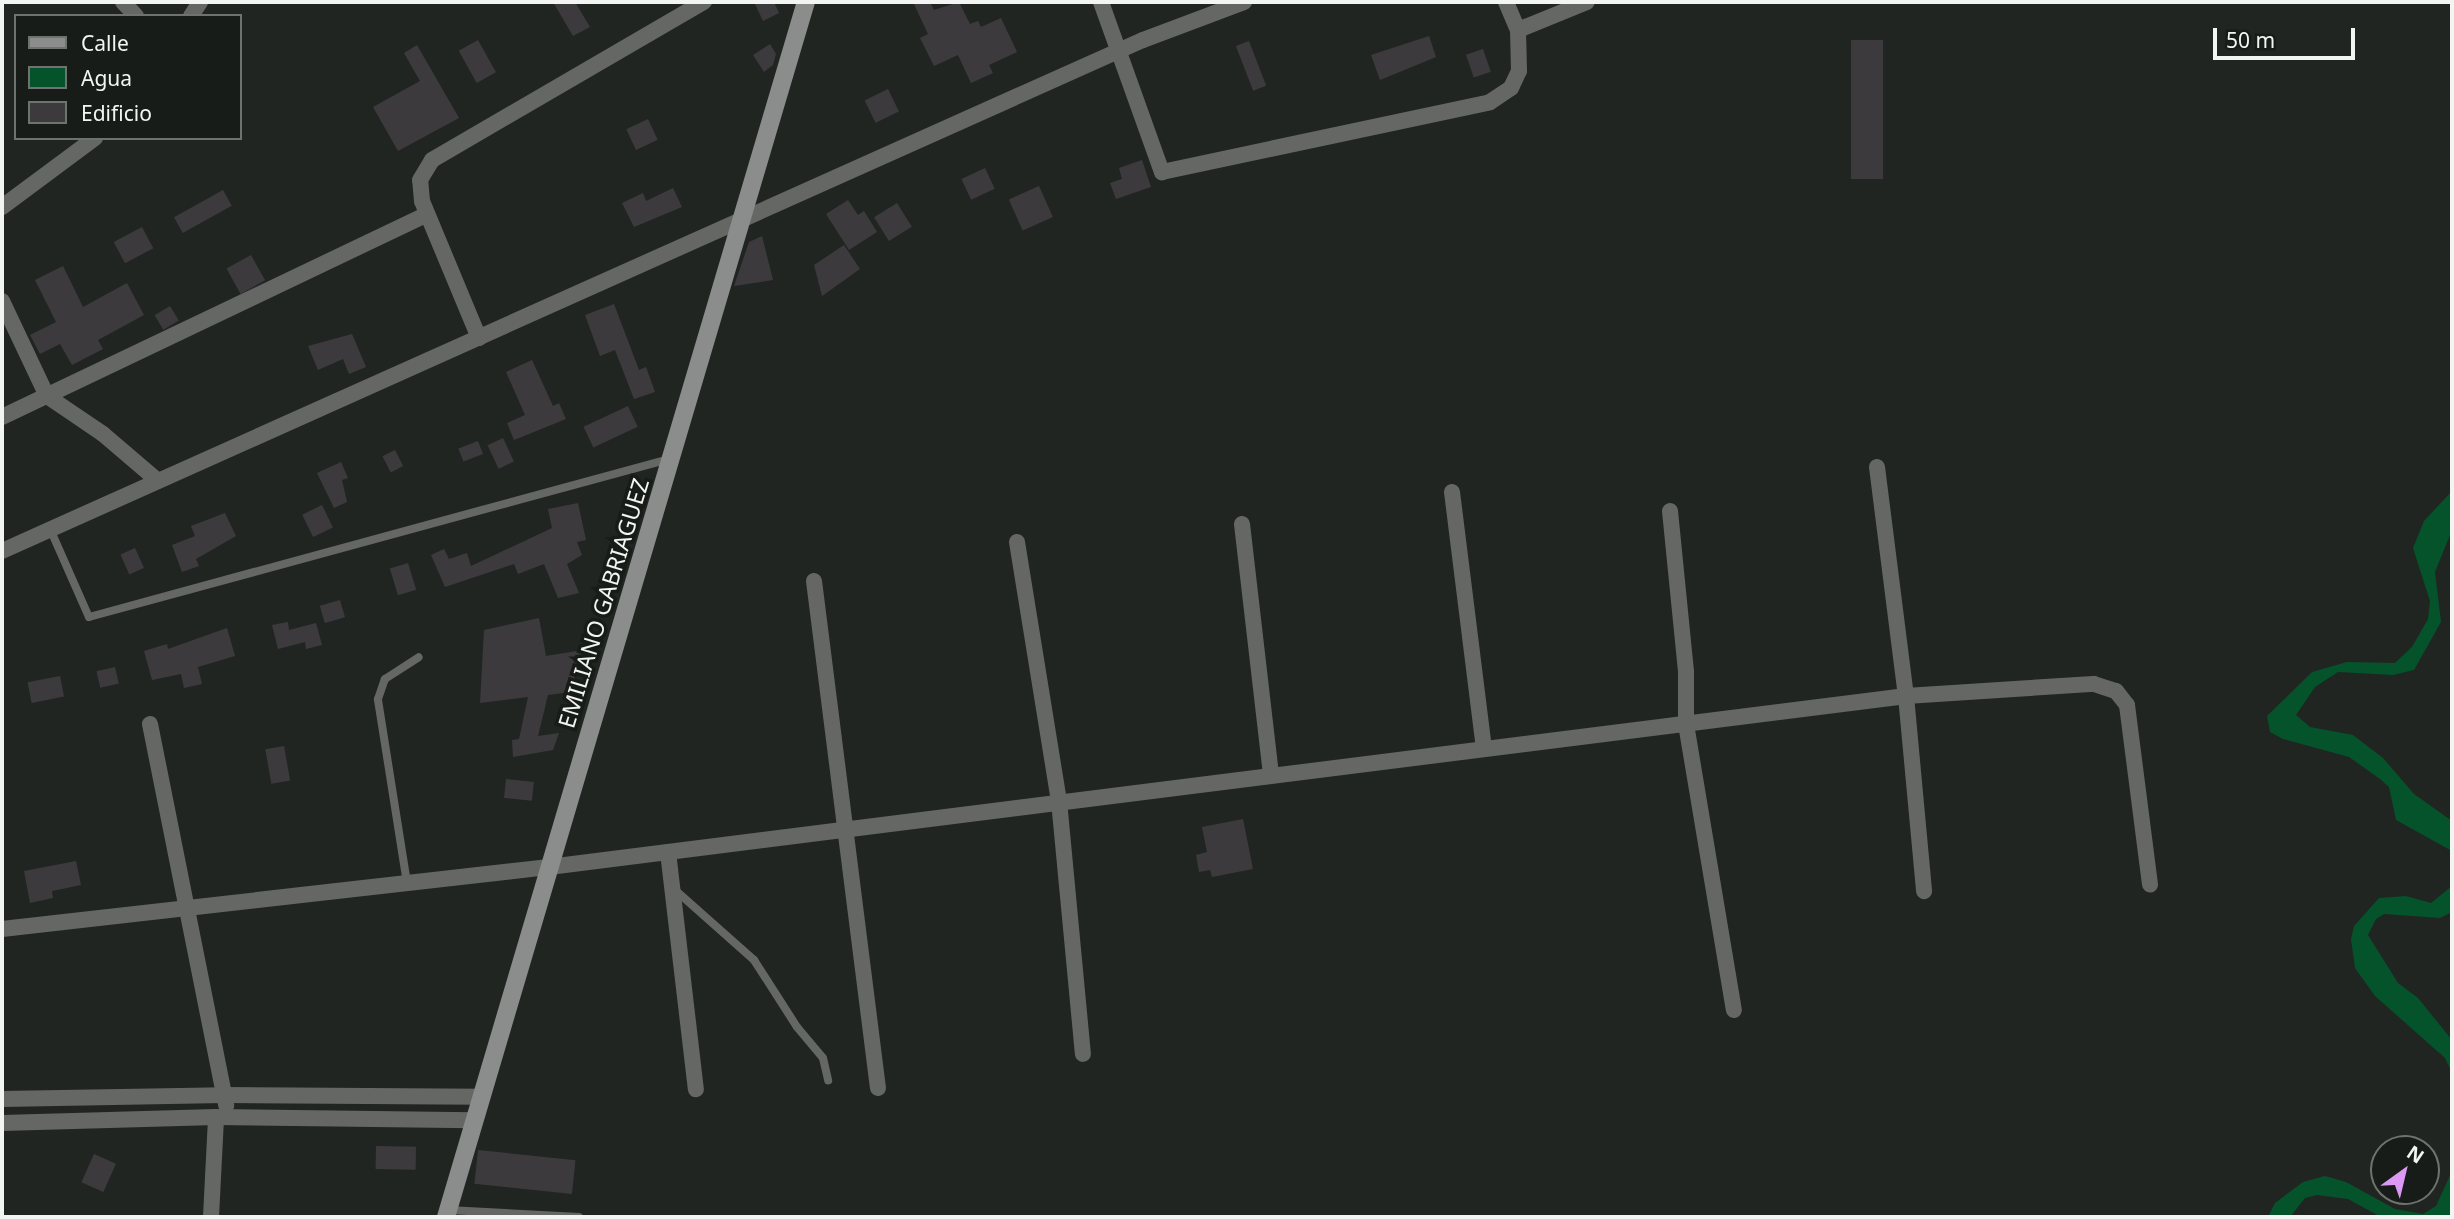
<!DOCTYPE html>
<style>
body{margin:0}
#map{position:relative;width:2454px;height:1219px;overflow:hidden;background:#212522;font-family:"Noto Sans",sans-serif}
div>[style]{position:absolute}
.water>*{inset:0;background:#04532b}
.building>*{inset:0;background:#3d3a3e;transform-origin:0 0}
.service>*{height:8px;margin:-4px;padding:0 4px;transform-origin:4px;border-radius:4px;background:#656765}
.minor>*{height:16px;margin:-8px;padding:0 8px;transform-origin:8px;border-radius:8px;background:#656765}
.secondary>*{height:18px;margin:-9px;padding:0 9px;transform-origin:9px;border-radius:9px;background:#8a8d8b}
span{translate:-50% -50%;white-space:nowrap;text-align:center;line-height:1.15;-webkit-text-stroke:7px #171c18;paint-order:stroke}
.street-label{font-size:23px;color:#f2f5f2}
.frame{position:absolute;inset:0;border:4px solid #f2f5f2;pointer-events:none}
.legend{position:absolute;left:14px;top:14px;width:228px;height:126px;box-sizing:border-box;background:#171c18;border:2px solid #6f736f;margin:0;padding:9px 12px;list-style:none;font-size:21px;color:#f2f5f2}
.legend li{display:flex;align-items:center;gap:14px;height:35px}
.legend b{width:35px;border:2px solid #6f736f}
.north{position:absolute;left:2370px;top:1135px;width:70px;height:70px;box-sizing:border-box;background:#171c18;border:2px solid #6f736f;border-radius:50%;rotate:34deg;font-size:19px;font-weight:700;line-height:28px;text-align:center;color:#f2f5f2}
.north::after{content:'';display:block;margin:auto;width:24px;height:32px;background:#db99f5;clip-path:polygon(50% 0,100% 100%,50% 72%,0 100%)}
.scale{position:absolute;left:2213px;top:28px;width:142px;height:32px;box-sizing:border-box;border:4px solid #f2f5f2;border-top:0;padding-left:9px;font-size:21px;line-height:24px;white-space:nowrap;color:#f2f5f2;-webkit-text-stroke:5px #171c18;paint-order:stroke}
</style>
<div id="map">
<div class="water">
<i style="clip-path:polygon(2452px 491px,2452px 530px,2435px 572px,2441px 622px,2414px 670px,2393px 675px,2338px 672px,2315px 687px,2296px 715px,2310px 727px,2353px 735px,2383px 758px,2414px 794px,2452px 821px,2452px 851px,2396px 820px,2389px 787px,2380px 779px,2349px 757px,2283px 739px,2270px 732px,2267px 716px,2312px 672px,2347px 662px,2395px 663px,2412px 647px,2428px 619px,2430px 601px,2413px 548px,2424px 521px)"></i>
<i style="clip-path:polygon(2452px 886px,2452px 912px,2440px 918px,2384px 914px,2376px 919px,2368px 935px,2398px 983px,2418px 998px,2452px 1040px,2452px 1073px,2445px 1058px,2375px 996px,2355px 968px,2351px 939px,2354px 926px,2379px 898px,2406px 896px,2431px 903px)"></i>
<i style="clip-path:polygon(2452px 1171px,2452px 1217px,2381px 1217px,2348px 1199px,2317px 1195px,2305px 1198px,2290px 1217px,2268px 1217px,2275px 1203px,2303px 1182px,2325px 1176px,2346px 1182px,2395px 1209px,2423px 1214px,2436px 1206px)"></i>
</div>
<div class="building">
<i style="clip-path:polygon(553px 2px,575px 2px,590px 27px,573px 36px)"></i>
<i style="clip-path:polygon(754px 2px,774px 2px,779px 13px,763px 21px)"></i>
<i style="clip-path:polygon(913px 2px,930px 2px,934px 10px,959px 2px,970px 24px,978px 21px,981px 27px,1001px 18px,1017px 52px,989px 65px,993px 73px,971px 83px,958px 55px,934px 66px,920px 38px,928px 34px)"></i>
<i style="clip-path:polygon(1429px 36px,1436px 57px,1380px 80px,1371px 55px)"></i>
<i style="left:478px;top:40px;width:37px;height:22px;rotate:61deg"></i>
<i style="left:1851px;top:40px;width:32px;height:139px"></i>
<i style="left:1249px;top:41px;width:48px;height:14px;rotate:69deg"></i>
<i style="clip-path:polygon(770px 44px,776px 54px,773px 65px,764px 72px,753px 55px)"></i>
<i style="clip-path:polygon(417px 45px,459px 118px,398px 151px,373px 107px,420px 81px,404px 53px)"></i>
<i style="left:1483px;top:49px;width:24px;height:18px;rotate:71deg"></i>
<i style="left:888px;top:89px;width:25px;height:26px;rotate:64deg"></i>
<i style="left:648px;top:119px;width:23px;height:24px;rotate:65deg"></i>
<i style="clip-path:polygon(1142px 160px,1151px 187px,1116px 199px,1110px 183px,1122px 179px,1119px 168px)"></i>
<i style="left:985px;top:168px;width:23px;height:26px;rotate:65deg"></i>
<i style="left:1039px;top:186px;width:34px;height:33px;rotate:66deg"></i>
<i style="clip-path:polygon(673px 188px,682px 207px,634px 227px,622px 203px,643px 193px,646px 201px)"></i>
<i style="left:223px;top:190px;width:18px;height:56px;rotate:61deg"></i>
<i style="clip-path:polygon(848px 200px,858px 215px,864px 211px,877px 232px,849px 250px,826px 214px)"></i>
<i style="left:897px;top:203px;width:28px;height:27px;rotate:58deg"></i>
<i style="left:142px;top:227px;width:24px;height:32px;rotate:62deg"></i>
<i style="clip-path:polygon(762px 236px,773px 280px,734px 286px,749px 242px)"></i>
<i style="clip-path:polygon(844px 245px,860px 269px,822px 296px,814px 265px)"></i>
<i style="left:251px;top:255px;width:29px;height:28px;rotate:61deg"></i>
<i style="clip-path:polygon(63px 266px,83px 307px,127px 283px,144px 315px,98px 340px,103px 349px,72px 365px,60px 344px,40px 354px,30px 335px,56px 322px,35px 280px)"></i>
<i style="clip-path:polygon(614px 304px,639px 370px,646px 367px,655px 392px,634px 399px,615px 350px,600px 356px,585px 315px)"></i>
<i style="left:170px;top:306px;width:17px;height:18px;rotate:59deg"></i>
<i style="clip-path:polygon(352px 334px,366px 367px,349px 374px,343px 359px,318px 370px,308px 346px)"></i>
<i style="clip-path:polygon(532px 360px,553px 406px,559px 403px,566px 419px,514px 440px,507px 423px,525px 415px,506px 372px)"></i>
<i style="left:628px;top:406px;width:23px;height:49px;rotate:65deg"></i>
<i style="left:503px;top:438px;width:26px;height:17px;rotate:65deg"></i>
<i style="left:478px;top:441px;width:14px;height:21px;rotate:69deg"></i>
<i style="left:395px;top:450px;width:18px;height:14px;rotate:63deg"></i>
<i style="clip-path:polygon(341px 462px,348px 478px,342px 480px,347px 502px,334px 508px,317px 473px)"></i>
<i style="clip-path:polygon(578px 503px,586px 540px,577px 542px,582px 555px,567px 564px,579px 593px,558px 598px,544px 564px,518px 574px,514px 564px,445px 587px,431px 555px,444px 549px,449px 559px,467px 553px,471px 566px,552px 528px,548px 509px)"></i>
<i style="left:322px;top:505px;width:25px;height:22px;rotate:64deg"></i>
<i style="clip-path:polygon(225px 513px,236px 536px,196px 559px,199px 566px,182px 572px,172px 545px,195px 536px,191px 526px)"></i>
<i style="left:135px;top:548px;width:22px;height:16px;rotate:66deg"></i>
<i style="left:408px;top:563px;width:28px;height:19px;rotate:73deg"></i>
<i style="left:340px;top:600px;width:18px;height:21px;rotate:74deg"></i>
<i style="clip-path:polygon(539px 618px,546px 656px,583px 650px,570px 692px,548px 695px,538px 736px,559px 733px,553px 750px,513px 757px,512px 740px,519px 739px,528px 697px,480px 703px,484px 630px)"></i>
<i style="clip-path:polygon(288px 622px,289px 630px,316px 623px,322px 645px,306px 649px,305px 642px,278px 649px,272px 625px)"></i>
<i style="clip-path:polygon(227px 628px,235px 656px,198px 667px,202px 684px,184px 688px,181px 674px,152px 680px,144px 651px,167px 644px,168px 649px)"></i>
<i style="left:115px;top:667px;width:17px;height:19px;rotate:77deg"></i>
<i style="left:60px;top:676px;width:21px;height:33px;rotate:79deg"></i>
<i style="left:284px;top:746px;width:35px;height:19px;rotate:80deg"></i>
<i style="left:506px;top:779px;width:28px;height:19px;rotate:6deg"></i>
<i style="clip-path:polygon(1243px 819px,1253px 869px,1212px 877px,1210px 870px,1199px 872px,1196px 855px,1207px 852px,1202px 827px)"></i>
<i style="clip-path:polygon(76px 861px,81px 885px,52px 891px,53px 898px,30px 903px,24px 871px)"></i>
<i style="left:376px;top:1146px;width:40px;height:23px;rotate:1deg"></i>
<i style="left:478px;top:1150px;width:98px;height:34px;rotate:6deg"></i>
<i style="left:94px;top:1154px;width:24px;height:31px;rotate:24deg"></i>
</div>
<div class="service">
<i style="left:51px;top:531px;width:94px;rotate:66.2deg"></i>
<i style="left:89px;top:617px;width:601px;rotate:-15.24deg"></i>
<i style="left:407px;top:883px;width:186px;rotate:-99deg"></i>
<i style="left:378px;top:699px;width:21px;rotate:-71deg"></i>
<i style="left:385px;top:679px;width:40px;rotate:-32.9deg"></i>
<i style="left:674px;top:889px;width:107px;rotate:41.6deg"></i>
<i style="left:754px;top:960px;width:80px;rotate:57.3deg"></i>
<i style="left:797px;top:1027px;width:40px;rotate:50deg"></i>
<i style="left:823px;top:1058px;width:23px;rotate:77deg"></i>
<i style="left:448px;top:1210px;width:131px;rotate:3.1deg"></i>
</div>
<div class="minor">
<i style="left:123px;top:2px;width:19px;rotate:47deg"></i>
<i style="left:1101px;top:2px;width:181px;rotate:70.3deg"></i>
<i style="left:1162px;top:172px;width:335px;rotate:-12deg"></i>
<i style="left:1490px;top:102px;width:25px;rotate:-34deg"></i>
<i style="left:1511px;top:88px;width:19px;rotate:-65deg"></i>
<i style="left:1519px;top:71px;width:41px;rotate:-91.4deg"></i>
<i style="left:1506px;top:2px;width:30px;rotate:67deg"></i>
<i style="left:1518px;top:30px;width:74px;rotate:-22.1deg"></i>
<i style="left:191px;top:16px;width:17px;rotate:-57deg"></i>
<i style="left:2px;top:207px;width:116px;rotate:-36.6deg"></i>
<i style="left:2px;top:301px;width:105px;rotate:64.7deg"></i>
<i style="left:47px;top:396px;width:68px;rotate:34.2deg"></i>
<i style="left:103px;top:434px;width:72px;rotate:40.5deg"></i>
<i style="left:479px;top:338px;width:148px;rotate:-112.6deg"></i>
<i style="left:422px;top:201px;width:21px;rotate:-95deg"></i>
<i style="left:420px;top:180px;width:23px;rotate:-59deg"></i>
<i style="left:432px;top:160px;width:315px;rotate:-30.2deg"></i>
<i style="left:2px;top:417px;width:471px;rotate:-25.5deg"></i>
<i style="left:1877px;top:467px;width:231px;rotate:82.8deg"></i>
<i style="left:1906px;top:696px;width:196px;rotate:84.7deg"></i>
<i style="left:1452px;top:492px;width:258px;rotate:82.9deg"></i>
<i style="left:1670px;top:511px;width:162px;rotate:84.3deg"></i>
<i style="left:1686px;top:672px;width:52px;rotate:90deg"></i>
<i style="left:1686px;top:724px;width:290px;rotate:80.5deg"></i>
<i style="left:1242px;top:524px;width:251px;rotate:83.4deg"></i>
<i style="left:1017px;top:542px;width:262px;rotate:80.8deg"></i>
<i style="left:1059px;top:801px;width:254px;rotate:84.6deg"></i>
<i style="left:2px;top:551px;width:1250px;rotate:-24.13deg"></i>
<i style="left:1143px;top:40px;width:108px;rotate:-20.6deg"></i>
<i style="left:814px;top:581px;width:511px;rotate:82.81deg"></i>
<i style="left:150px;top:724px;width:389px;rotate:78.7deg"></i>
<i style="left:668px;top:852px;width:239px;rotate:83.3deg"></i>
<i style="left:2px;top:929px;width:551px;rotate:-6.47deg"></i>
<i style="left:549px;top:867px;width:1368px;rotate:-7.18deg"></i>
<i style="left:1906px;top:696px;width:188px;rotate:-3.7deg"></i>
<i style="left:2094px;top:684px;width:23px;rotate:18deg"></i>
<i style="left:2116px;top:691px;width:18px;rotate:52deg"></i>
<i style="left:2127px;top:705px;width:181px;rotate:82.7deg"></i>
<i style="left:2px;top:1099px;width:222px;rotate:-1deg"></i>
<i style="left:224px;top:1095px;width:257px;rotate:0.4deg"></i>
<i style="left:2px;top:1123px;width:214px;rotate:-1.6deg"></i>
<i style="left:216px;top:1117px;width:258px;rotate:0.7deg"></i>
<i style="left:211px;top:1217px;width:100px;rotate:-87.1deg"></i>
</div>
<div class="secondary">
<i style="left:446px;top:1217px;width:1267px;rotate:-73.5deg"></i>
</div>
<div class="street-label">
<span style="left:603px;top:603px;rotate:-73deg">EMILIANO GABRIAGUEZ</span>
</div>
<div class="frame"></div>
<ul class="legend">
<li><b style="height:9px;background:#8a8d8b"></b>Calle</li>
<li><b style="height:19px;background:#04532b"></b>Agua</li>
<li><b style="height:19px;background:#3d3a3e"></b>Edificio</li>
</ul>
<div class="north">N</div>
<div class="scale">50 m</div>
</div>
